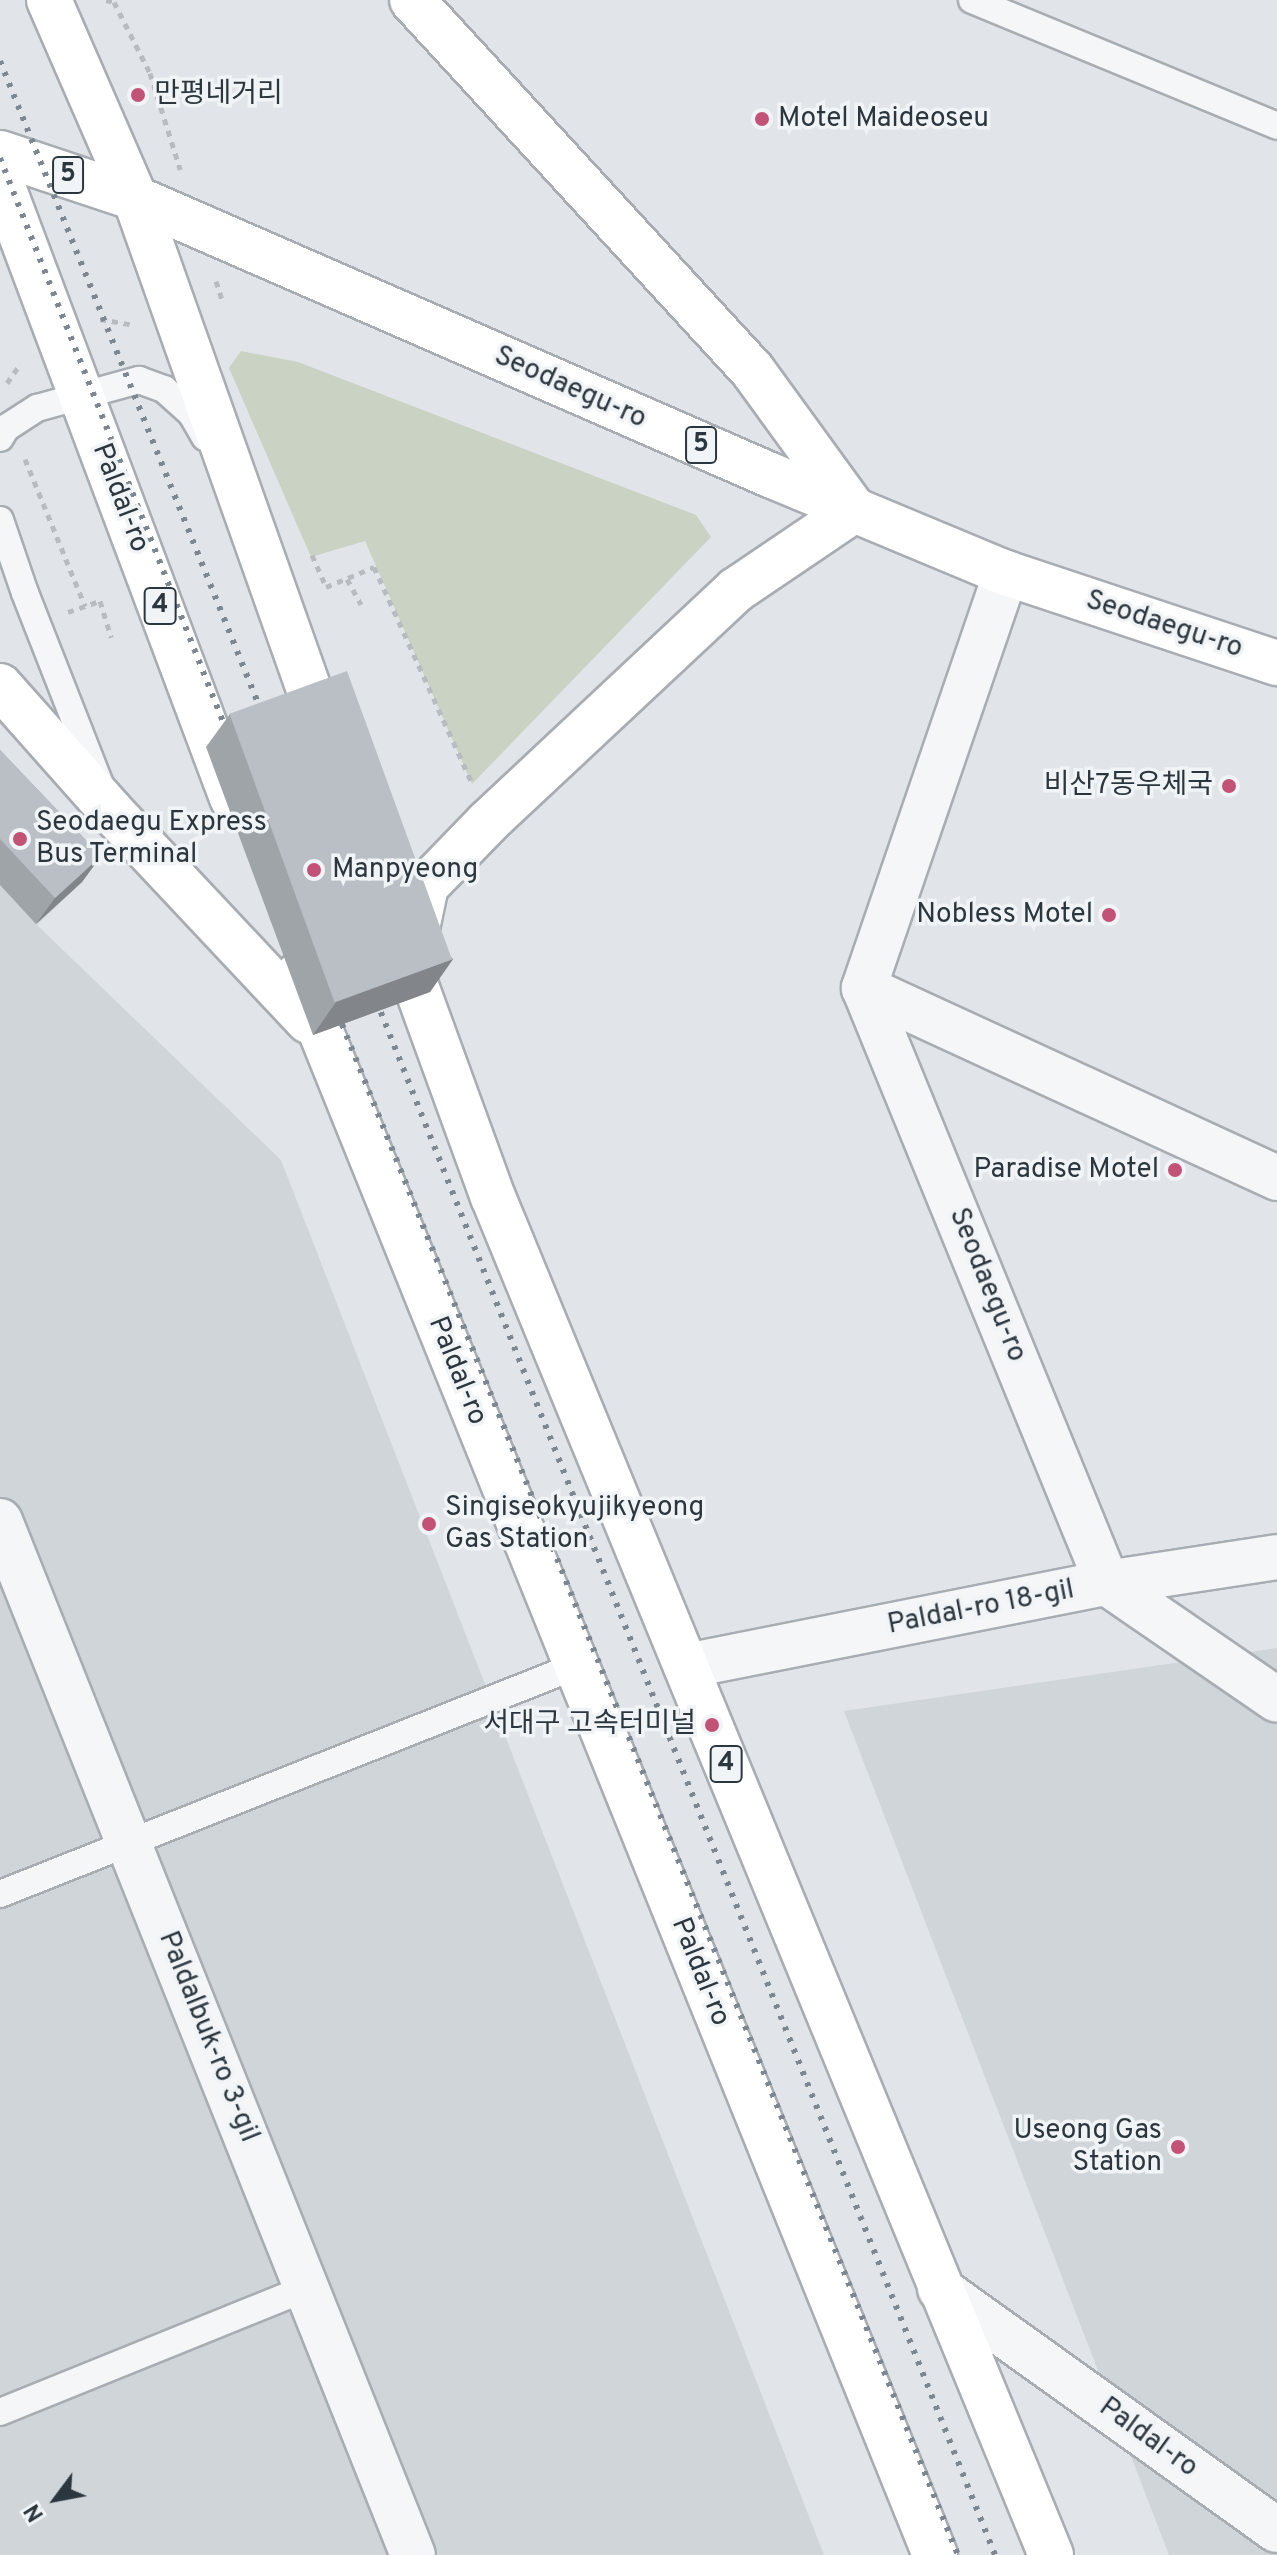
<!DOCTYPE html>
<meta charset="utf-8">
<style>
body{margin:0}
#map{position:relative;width:1277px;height:2555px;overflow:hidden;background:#e1e5e9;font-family:Overpass,"Noto Sans KR",sans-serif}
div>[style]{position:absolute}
.built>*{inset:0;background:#d0d5da}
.green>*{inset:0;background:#c9d2c3}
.path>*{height:5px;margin-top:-2.5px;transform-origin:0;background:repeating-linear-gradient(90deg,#b8bcc0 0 6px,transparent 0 12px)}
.roads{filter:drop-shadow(2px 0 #a7adb3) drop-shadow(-2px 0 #a7adb3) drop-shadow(0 2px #a7adb3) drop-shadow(0 -2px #a7adb3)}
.service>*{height:26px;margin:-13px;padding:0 13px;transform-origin:13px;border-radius:13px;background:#f4f6f7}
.minor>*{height:44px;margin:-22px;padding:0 22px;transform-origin:22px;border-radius:22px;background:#f4f6f7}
.secondary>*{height:44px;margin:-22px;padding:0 22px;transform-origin:22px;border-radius:22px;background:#fff}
.primary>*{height:44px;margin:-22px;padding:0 22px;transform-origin:22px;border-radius:22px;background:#fff}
.rail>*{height:6px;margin-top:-3px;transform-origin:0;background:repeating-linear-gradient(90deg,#7c8791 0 4px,transparent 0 12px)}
.wall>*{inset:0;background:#9fa4a9}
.shaded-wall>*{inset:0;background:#82868a}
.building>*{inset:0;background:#b9bfc5;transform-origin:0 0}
.dots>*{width:22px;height:22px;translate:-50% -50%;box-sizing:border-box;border:4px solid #f1f4f6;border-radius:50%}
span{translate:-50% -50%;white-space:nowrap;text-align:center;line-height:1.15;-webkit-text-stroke:7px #f1f4f6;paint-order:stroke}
.shield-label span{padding:2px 6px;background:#f1f4f6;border:2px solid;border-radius:6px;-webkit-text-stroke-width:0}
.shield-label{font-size:26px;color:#2b363f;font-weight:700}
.poi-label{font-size:28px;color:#2b363f}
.left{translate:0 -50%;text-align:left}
.right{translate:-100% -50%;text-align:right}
.street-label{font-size:28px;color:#2b363f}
.north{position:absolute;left:16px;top:2459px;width:80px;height:80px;-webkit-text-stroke:6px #f1f4f6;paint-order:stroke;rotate:238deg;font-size:22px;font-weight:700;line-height:32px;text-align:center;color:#2b363f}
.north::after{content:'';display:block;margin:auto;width:28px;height:36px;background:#2b363f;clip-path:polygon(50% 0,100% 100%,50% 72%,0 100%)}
</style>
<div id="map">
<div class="built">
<i style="clip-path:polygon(0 796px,82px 882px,37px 925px,281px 1160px,824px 2555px,0 2555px)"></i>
<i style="clip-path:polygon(1277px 1648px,1277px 2555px,1169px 2555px,844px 1711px)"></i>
</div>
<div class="green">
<i style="clip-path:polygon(241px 351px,298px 362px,696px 515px,711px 537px,472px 784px,365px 541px,311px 557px,229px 368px)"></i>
</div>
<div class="path">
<i style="left:106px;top:0;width:8px;rotate:14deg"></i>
<i style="left:114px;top:2px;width:80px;rotate:63.1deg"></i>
<i style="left:150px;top:73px;width:101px;rotate:72.6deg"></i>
<i style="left:216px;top:281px;width:22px;rotate:72deg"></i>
<i style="left:100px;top:319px;width:34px;rotate:10deg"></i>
<i style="left:7px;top:383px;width:24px;rotate:-55deg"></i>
<i style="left:25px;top:459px;width:159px;rotate:67.8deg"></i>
<i style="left:312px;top:555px;width:35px;rotate:66deg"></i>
<i style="left:326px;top:587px;width:52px;rotate:-22.6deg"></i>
<i style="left:374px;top:567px;width:235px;rotate:65.6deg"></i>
<i style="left:347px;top:579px;width:29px;rotate:61deg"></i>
<i style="left:68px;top:612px;width:34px;rotate:-19deg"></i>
<i style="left:100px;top:601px;width:38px;rotate:73deg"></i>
</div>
<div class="roads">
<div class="service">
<i style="left:972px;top:0;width:330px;rotate:22.4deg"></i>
<i style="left:0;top:438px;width:12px;rotate:-59deg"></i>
<i style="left:6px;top:428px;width:37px;rotate:-33deg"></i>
<i style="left:37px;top:408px;width:106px;rotate:-15.4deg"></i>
<i style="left:139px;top:380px;width:27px;rotate:20deg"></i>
<i style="left:164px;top:389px;width:36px;rotate:42deg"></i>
<i style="left:191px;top:413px;width:28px;rotate:60deg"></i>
<i style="left:0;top:520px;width:77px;rotate:71.1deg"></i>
<i style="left:25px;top:593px;width:203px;rotate:68.6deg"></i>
<i style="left:0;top:1894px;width:619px;rotate:-21.6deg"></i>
<i style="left:0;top:2412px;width:331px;rotate:-22deg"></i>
</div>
<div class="minor">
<i style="left:1006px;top:573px;width:439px;rotate:108.9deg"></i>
<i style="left:864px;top:988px;width:643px;rotate:67.78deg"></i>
<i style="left:864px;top:988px;width:455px;rotate:24.7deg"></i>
<i style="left:0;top:1521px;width:1113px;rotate:68.23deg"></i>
<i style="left:1107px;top:1583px;width:206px;rotate:34.5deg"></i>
<i style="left:686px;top:1666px;width:429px;rotate:-11.2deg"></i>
<i style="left:1107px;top:1583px;width:172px;rotate:-8.7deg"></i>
<i style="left:940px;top:2289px;width:414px;rotate:35.6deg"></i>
</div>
<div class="secondary">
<i style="left:49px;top:0;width:216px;rotate:66.5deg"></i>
<i style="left:412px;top:0;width:504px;rotate:47.41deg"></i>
<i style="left:753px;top:371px;width:172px;rotate:54deg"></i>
</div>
<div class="primary">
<i style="left:0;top:153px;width:142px;rotate:18.4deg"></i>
<i style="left:135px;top:198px;width:693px;rotate:23.57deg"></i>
<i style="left:770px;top:475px;width:256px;rotate:22.6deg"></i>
<i style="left:1006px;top:573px;width:286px;rotate:18.4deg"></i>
<i style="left:0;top:179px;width:661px;rotate:69.45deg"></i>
<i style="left:135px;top:198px;width:578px;rotate:70.5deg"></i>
<i style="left:0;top:686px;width:167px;rotate:48.4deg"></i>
<i style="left:111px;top:811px;width:288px;rotate:46.8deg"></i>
<i style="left:399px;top:939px;width:275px;rotate:70deg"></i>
<i style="left:493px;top:1197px;width:1468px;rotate:67.66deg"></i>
<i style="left:414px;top:943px;width:58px;rotate:-78.1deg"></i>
<i style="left:426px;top:886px;width:89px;rotate:-45.9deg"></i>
<i style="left:488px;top:822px;width:340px;rotate:-43.1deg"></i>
<i style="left:736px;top:590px;width:143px;rotate:-34.1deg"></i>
<i style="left:298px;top:975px;width:1704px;rotate:68.04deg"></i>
</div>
</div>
<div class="rail">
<i style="left:0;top:61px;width:713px;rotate:68.11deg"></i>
<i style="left:0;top:158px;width:628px;rotate:68.42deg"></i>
<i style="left:372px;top:990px;width:1684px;rotate:68.29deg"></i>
<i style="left:333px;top:1002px;width:1674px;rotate:68.08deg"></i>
</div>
<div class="wall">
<i style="clip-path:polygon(230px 714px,453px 959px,430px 992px,313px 1035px,206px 747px)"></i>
<i style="clip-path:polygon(0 750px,101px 856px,82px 882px,36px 924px,0 885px)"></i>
</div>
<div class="shaded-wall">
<i style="clip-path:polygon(101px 856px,82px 882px,36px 924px,55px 898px)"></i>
<i style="clip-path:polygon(453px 959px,430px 992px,313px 1035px,336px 1002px)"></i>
</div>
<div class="building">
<i style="left:347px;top:671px;width:307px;height:125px;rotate:70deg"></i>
<i style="clip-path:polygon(0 750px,101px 856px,55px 898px,0 839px)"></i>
</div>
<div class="dots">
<i style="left:138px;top:95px;background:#c25276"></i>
<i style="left:762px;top:119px;background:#c25276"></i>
<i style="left:1229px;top:786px;background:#c25276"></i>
<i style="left:20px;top:839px;background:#c25276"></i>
<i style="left:314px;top:870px;background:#c25276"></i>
<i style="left:1109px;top:915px;background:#c25276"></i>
<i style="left:1175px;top:1170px;background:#c25276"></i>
<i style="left:429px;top:1524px;background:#c25276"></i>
<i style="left:712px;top:1725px;background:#c25276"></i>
<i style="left:1178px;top:2147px;background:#c25276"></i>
</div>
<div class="shield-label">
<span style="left:68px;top:175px">5</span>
<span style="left:701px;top:445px">5</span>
<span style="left:160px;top:606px">4</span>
<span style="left:726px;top:1764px">4</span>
</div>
<div class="poi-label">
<span class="left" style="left:154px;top:95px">만평네거리</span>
<span class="left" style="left:778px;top:119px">Motel Maideoseu</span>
<span class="right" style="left:1213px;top:786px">비산7동우체국</span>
<span class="left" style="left:36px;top:839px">Seodaegu Express<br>Bus Terminal</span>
<span class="left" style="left:332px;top:870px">Manpyeong</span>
<span class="right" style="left:1093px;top:915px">Nobless Motel</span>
<span class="right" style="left:1159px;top:1170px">Paradise Motel</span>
<span class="left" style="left:445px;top:1524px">Singiseokyujikyeong<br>Gas Station</span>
<span class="right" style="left:696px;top:1725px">서대구 고속터미널</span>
<span class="right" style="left:1162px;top:2147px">Useong Gas<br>Station</span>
</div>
<div class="street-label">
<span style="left:570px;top:388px;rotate:24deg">Seodaegu-ro</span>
<span style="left:120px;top:498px;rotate:69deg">Paldal-ro</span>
<span style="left:1164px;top:625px;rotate:18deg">Seodaegu-ro</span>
<span style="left:987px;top:1285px;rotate:68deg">Seodaegu-ro</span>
<span style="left:457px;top:1371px;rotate:68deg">Paldal-ro</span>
<span style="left:981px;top:1608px;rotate:-11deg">Paldal-ro 18-gil</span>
<span style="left:700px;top:1972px;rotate:68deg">Paldal-ro</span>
<span style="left:208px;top:2037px;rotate:68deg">Paldalbuk-ro 3-gil</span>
<span style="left:1148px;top:2438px;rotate:36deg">Paldal-ro</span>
</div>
<div class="north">N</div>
</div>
